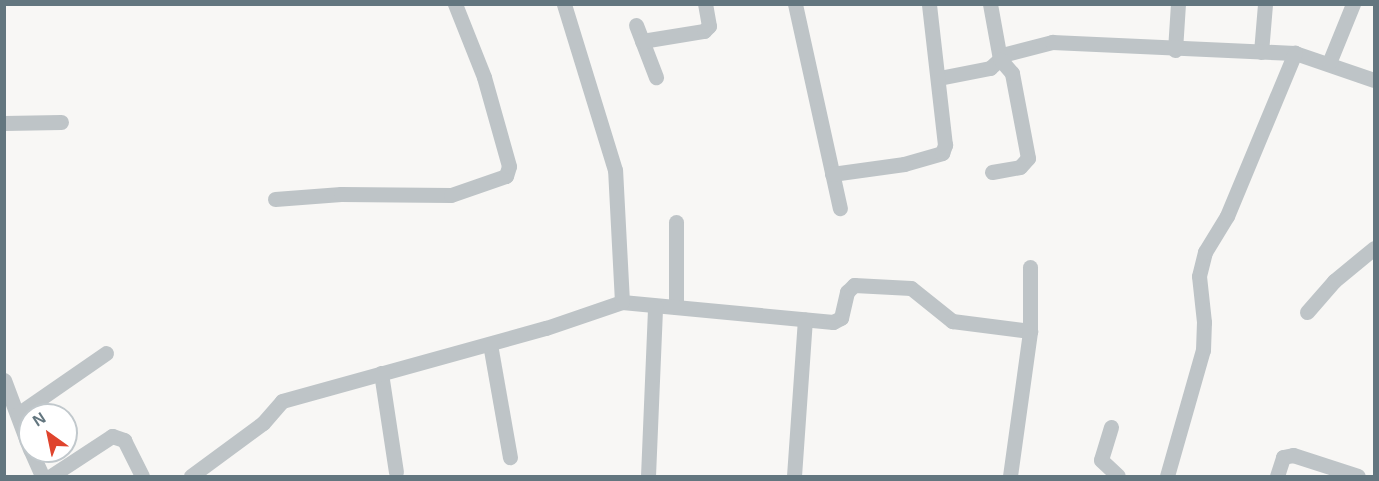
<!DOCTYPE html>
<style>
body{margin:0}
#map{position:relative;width:1379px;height:481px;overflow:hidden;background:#f8f7f5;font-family:Helvetica,sans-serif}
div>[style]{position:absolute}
.minor>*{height:15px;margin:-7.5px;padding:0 7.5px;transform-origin:7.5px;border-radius:7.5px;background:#bec4c7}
span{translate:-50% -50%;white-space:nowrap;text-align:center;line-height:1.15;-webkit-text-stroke:6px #fff;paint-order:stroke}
.frame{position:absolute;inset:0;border:6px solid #63767f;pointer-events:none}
.north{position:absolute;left:18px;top:403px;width:60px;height:60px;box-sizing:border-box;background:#fff;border:2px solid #c1c8cc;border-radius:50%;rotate:327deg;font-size:16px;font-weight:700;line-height:24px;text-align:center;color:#63767f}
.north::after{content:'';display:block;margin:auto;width:21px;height:27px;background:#df442d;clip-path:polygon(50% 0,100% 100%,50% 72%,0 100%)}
</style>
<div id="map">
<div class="minor">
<i style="left:795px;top:4px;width:209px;rotate:77.6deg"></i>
<i style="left:636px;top:25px;width:56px;rotate:69deg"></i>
<i style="left:642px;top:41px;width:63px;rotate:-9.2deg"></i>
<i style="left:704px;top:31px;width:7px;rotate:-45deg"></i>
<i style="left:709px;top:26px;width:22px;rotate:-100deg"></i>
<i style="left:1175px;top:50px;width:46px;rotate:-86.3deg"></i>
<i style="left:1261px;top:52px;width:48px;rotate:-85.2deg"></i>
<i style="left:1002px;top:55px;width:52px;rotate:-14.6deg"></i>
<i style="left:1052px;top:42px;width:243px;rotate:2.6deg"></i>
<i style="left:1295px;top:53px;width:83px;rotate:18.9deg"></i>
<i style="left:1329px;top:63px;width:64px;rotate:-67.9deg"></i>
<i style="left:939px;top:78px;width:52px;rotate:-11.1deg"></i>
<i style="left:990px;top:68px;width:13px;rotate:-42deg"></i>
<i style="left:1000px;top:59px;width:56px;rotate:-100.3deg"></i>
<i style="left:4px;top:123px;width:57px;rotate:-1deg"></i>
<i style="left:992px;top:172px;width:28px;rotate:-10deg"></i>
<i style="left:1020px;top:167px;width:12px;rotate:-48deg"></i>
<i style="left:1028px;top:158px;width:86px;rotate:-100.7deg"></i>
<i style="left:1012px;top:73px;width:18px;rotate:-131deg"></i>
<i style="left:832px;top:174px;width:73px;rotate:-7.9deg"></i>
<i style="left:904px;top:164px;width:40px;rotate:-16deg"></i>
<i style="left:942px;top:153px;width:9px;rotate:-69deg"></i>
<i style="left:945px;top:145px;width:142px;rotate:-96.5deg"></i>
<i style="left:275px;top:199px;width:66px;rotate:-4.3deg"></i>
<i style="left:341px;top:194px;width:110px;rotate:0.5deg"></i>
<i style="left:451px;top:195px;width:58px;rotate:-19.1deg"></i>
<i style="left:506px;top:176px;width:10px;rotate:-73deg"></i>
<i style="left:509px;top:166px;width:92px;rotate:-105.7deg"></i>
<i style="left:484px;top:77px;width:79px;rotate:-111.7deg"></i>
<i style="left:676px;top:222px;width:85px;rotate:90deg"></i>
<i style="left:622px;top:302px;width:212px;rotate:5.4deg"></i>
<i style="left:833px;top:322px;width:9px;rotate:-27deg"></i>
<i style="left:841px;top:318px;width:27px;rotate:-77deg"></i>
<i style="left:847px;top:292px;width:10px;rotate:-45deg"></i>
<i style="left:854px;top:285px;width:57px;rotate:3deg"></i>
<i style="left:911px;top:288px;width:53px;rotate:38.8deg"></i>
<i style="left:952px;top:321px;width:79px;rotate:7.3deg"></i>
<i style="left:1307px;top:312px;width:41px;rotate:-48.9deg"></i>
<i style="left:1334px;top:281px;width:52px;rotate:-39.5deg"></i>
<i style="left:490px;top:344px;width:115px;rotate:80deg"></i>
<i style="left:381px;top:373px;width:100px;rotate:81.4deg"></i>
<i style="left:4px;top:380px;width:74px;rotate:69.4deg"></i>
<i style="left:18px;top:414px;width:107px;rotate:-34.7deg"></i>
<i style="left:1111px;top:427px;width:34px;rotate:107deg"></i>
<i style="left:1101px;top:460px;width:23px;rotate:43deg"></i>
<i style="left:31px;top:451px;width:27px;rotate:66deg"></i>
<i style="left:51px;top:476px;width:73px;rotate:-33.3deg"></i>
<i style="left:112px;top:436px;width:13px;rotate:18deg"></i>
<i style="left:124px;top:440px;width:40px;rotate:63.4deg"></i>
<i style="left:191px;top:476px;width:89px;rotate:-36.4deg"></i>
<i style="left:263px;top:423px;width:29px;rotate:-49deg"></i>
<i style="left:282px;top:401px;width:274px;rotate:-15.5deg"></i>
<i style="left:546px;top:328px;width:80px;rotate:-18.9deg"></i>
<i style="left:622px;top:302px;width:132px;rotate:-93deg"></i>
<i style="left:615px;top:170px;width:174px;rotate:-107.1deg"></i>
<i style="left:648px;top:476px;width:170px;rotate:-87.6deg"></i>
<i style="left:794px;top:476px;width:157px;rotate:-86deg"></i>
<i style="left:1010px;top:476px;width:146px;rotate:-82.1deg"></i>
<i style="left:1030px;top:331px;width:64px;rotate:-90deg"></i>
<i style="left:1167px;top:476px;width:131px;rotate:-74.1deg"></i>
<i style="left:1203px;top:350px;width:28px;rotate:-88deg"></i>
<i style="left:1204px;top:322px;width:46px;rotate:-96.2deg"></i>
<i style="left:1199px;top:276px;width:25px;rotate:-76deg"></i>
<i style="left:1205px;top:252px;width:42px;rotate:-58.6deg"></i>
<i style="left:1227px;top:216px;width:177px;rotate:-67.4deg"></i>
<i style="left:1277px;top:476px;width:20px;rotate:-72deg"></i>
<i style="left:1283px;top:457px;width:10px;rotate:-11deg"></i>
<i style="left:1293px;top:455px;width:68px;rotate:17.9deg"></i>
</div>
<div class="frame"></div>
<div class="north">N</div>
</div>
